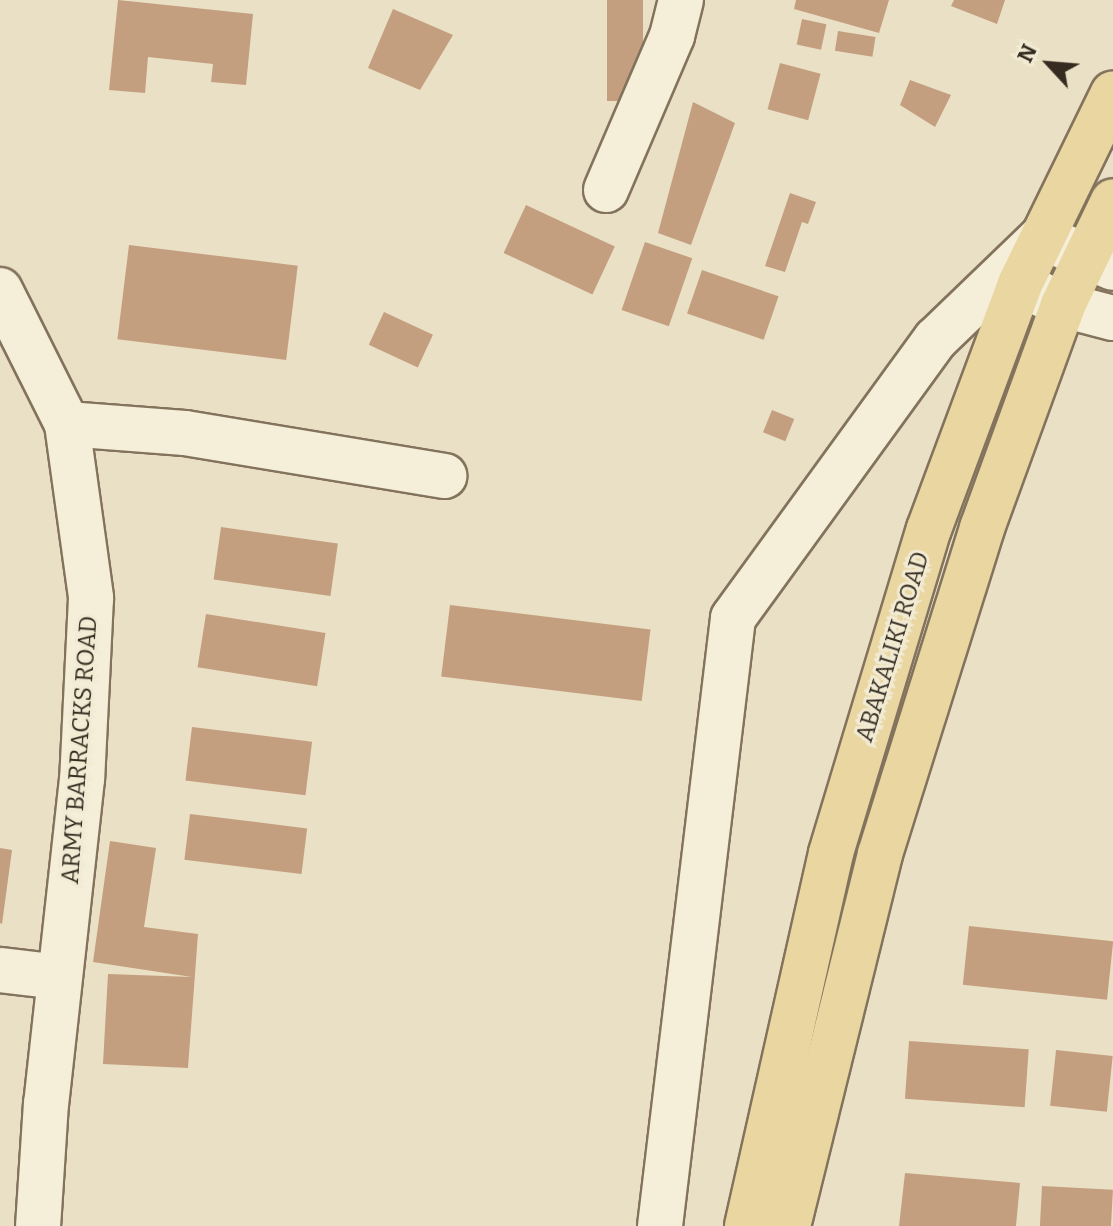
<!DOCTYPE html>
<style>
body{margin:0}
#map{position:relative;width:1113px;height:1226px;overflow:hidden;background:#eae0c5;font-family:Bitter,serif}
div>[style]{position:absolute}
.building>*{inset:0;background:#c49f7f;transform-origin:0 0}
.roads{filter:drop-shadow(2px 0 #83735d) drop-shadow(-2px 0 #83735d) drop-shadow(0 2px #83735d) drop-shadow(0 -2px #83735d)}
.minor>*{height:44px;margin:-22px;padding:0 22px;transform-origin:22px;border-radius:22px;background:#f5eed8}
.major>*{height:44px;margin:-22px;padding:0 22px;transform-origin:22px;border-radius:22px;background:#e9d6a1}
span{translate:-50% -50%;white-space:nowrap;text-align:center;line-height:1.15;-webkit-text-stroke:6px #f2ebd4;paint-order:stroke}
.street-label{font-size:24px;color:#352b20}
.north{position:absolute;left:1009px;top:24px;width:80px;height:80px;-webkit-text-stroke:6px #f2ebd4;paint-order:stroke;rotate:296deg;font-size:22px;font-weight:700;line-height:32px;text-align:center;color:#352b20}
.north::after{content:'';display:block;margin:auto;width:28px;height:36px;background:#352b20;clip-path:polygon(50% 0,100% 100%,50% 72%,0 100%)}
</style>
<div id="map">
<div class="building">
<i style="clip-path:polygon(118px 0,253px 14px,246px 85px,211px 82px,213px 64px,148px 57px,145px 93px,109px 90px)"></i>
<i style="left:607px;top:0;width:36px;height:101px"></i>
<i style="clip-path:polygon(796px 0,889px 0,879px 33px,794px 9px)"></i>
<i style="clip-path:polygon(954px 0,1005px 0,997px 24px,951px 6px)"></i>
<i style="clip-path:polygon(393px 9px,453px 35px,420px 90px,368px 68px)"></i>
<i style="left:802px;top:19px;width:25px;height:26px;rotate:12deg"></i>
<i style="left:838px;top:31px;width:38px;height:20px;rotate:9deg"></i>
<i style="left:780px;top:63px;width:42px;height:48px;rotate:15deg"></i>
<i style="clip-path:polygon(910px 80px,951px 95px,935px 127px,900px 105px)"></i>
<i style="clip-path:polygon(693px 102px,735px 123px,691px 245px,658px 233px)"></i>
<i style="clip-path:polygon(790px 193px,816px 202px,808px 224px,802px 222px,785px 272px,765px 266px)"></i>
<i style="left:526px;top:205px;width:98px;height:53px;rotate:25deg"></i>
<i style="left:645px;top:242px;width:50px;height:72px;rotate:19deg"></i>
<i style="left:129px;top:245px;width:170px;height:95px;rotate:7deg"></i>
<i style="left:702px;top:270px;width:81px;height:46px;rotate:19deg"></i>
<i style="left:384px;top:312px;width:54px;height:36px;rotate:25deg"></i>
<i style="left:772px;top:410px;width:24px;height:24px;rotate:22deg"></i>
<i style="left:221px;top:527px;width:118px;height:53px;rotate:8deg"></i>
<i style="left:450px;top:605px;width:202px;height:72px;rotate:7deg"></i>
<i style="left:206px;top:614px;width:121px;height:54px;rotate:9deg"></i>
<i style="left:192px;top:727px;width:121px;height:54px;rotate:7deg"></i>
<i style="left:190px;top:814px;width:118px;height:46px;rotate:7deg"></i>
<i style="clip-path:polygon(110px 841px,156px 848px,144px 927px,198px 934px,188px 1068px,103px 1064px,108px 974px,192px 977px,93px 962px)"></i>
<i style="clip-path:polygon(0 848px,12px 850px,2px 924px,0 923px)"></i>
<i style="left:969px;top:926px;width:145px;height:59px;rotate:6deg"></i>
<i style="left:909px;top:1041px;width:120px;height:58px;rotate:4deg"></i>
<i style="left:1056px;top:1050px;width:57px;height:56px;rotate:6deg"></i>
<i style="clip-path:polygon(905px 1173px,1020px 1183px,1016px 1226px,899px 1226px)"></i>
<i style="left:1042px;top:1186px;width:71px;height:40px;rotate:3deg"></i>
</div>
<div class="roads">
<div class="minor">
<i style="left:606px;top:190px;width:168px;rotate:-66.8deg"></i>
<i style="left:672px;top:36px;width:37px;rotate:-76deg"></i>
<i style="left:1020px;top:284px;width:48px;rotate:26deg"></i>
<i style="left:1063px;top:305px;width:52px;rotate:14.6deg"></i>
<i style="left:0;top:290px;width:150px;rotate:63.4deg"></i>
<i style="left:67px;top:424px;width:176px;rotate:82.1deg"></i>
<i style="left:91px;top:598px;width:181px;rotate:92.8deg"></i>
<i style="left:82px;top:779px;width:326px;rotate:96.3deg"></i>
<i style="left:46px;top:1103px;width:123px;rotate:93.7deg"></i>
<i style="left:67px;top:424px;width:118px;rotate:4.4deg"></i>
<i style="left:185px;top:433px;width:263px;rotate:9.4deg"></i>
<i style="left:0;top:970px;width:60px;rotate:6.7deg"></i>
<i style="left:660px;top:1226px;width:612px;rotate:-83.15deg"></i>
<i style="left:733px;top:618px;width:345px;rotate:-54deg"></i>
<i style="left:936px;top:339px;width:147px;rotate:-43.9deg"></i>
<i style="left:1042px;top:237px;width:77px;rotate:23.6deg"></i>
</div>
<div class="major">
<i style="left:747px;top:1226px;width:382px;rotate:-77.3deg"></i>
<i style="left:831px;top:853px;width:338px;rotate:-73.2deg"></i>
<i style="left:929px;top:529px;width:261px;rotate:-69.6deg"></i>
<i style="left:1020px;top:284px;width:212px;rotate:-64deg"></i>
<i style="left:788px;top:1226px;width:383px;rotate:-76.1deg"></i>
<i style="left:880px;top:854px;width:342px;rotate:-72.6deg"></i>
<i style="left:982px;top:528px;width:237px;rotate:-70deg"></i>
<i style="left:1063px;top:305px;width:115px;rotate:-64.3deg"></i>
</div>
</div>
<div class="street-label">
<span style="left:893px;top:647px;rotate:-73deg">ABAKALIKI ROAD</span>
<span style="left:80px;top:750px;rotate:-86deg">ARMY BARRACKS ROAD</span>
</div>
<div class="north">N</div>
</div>
